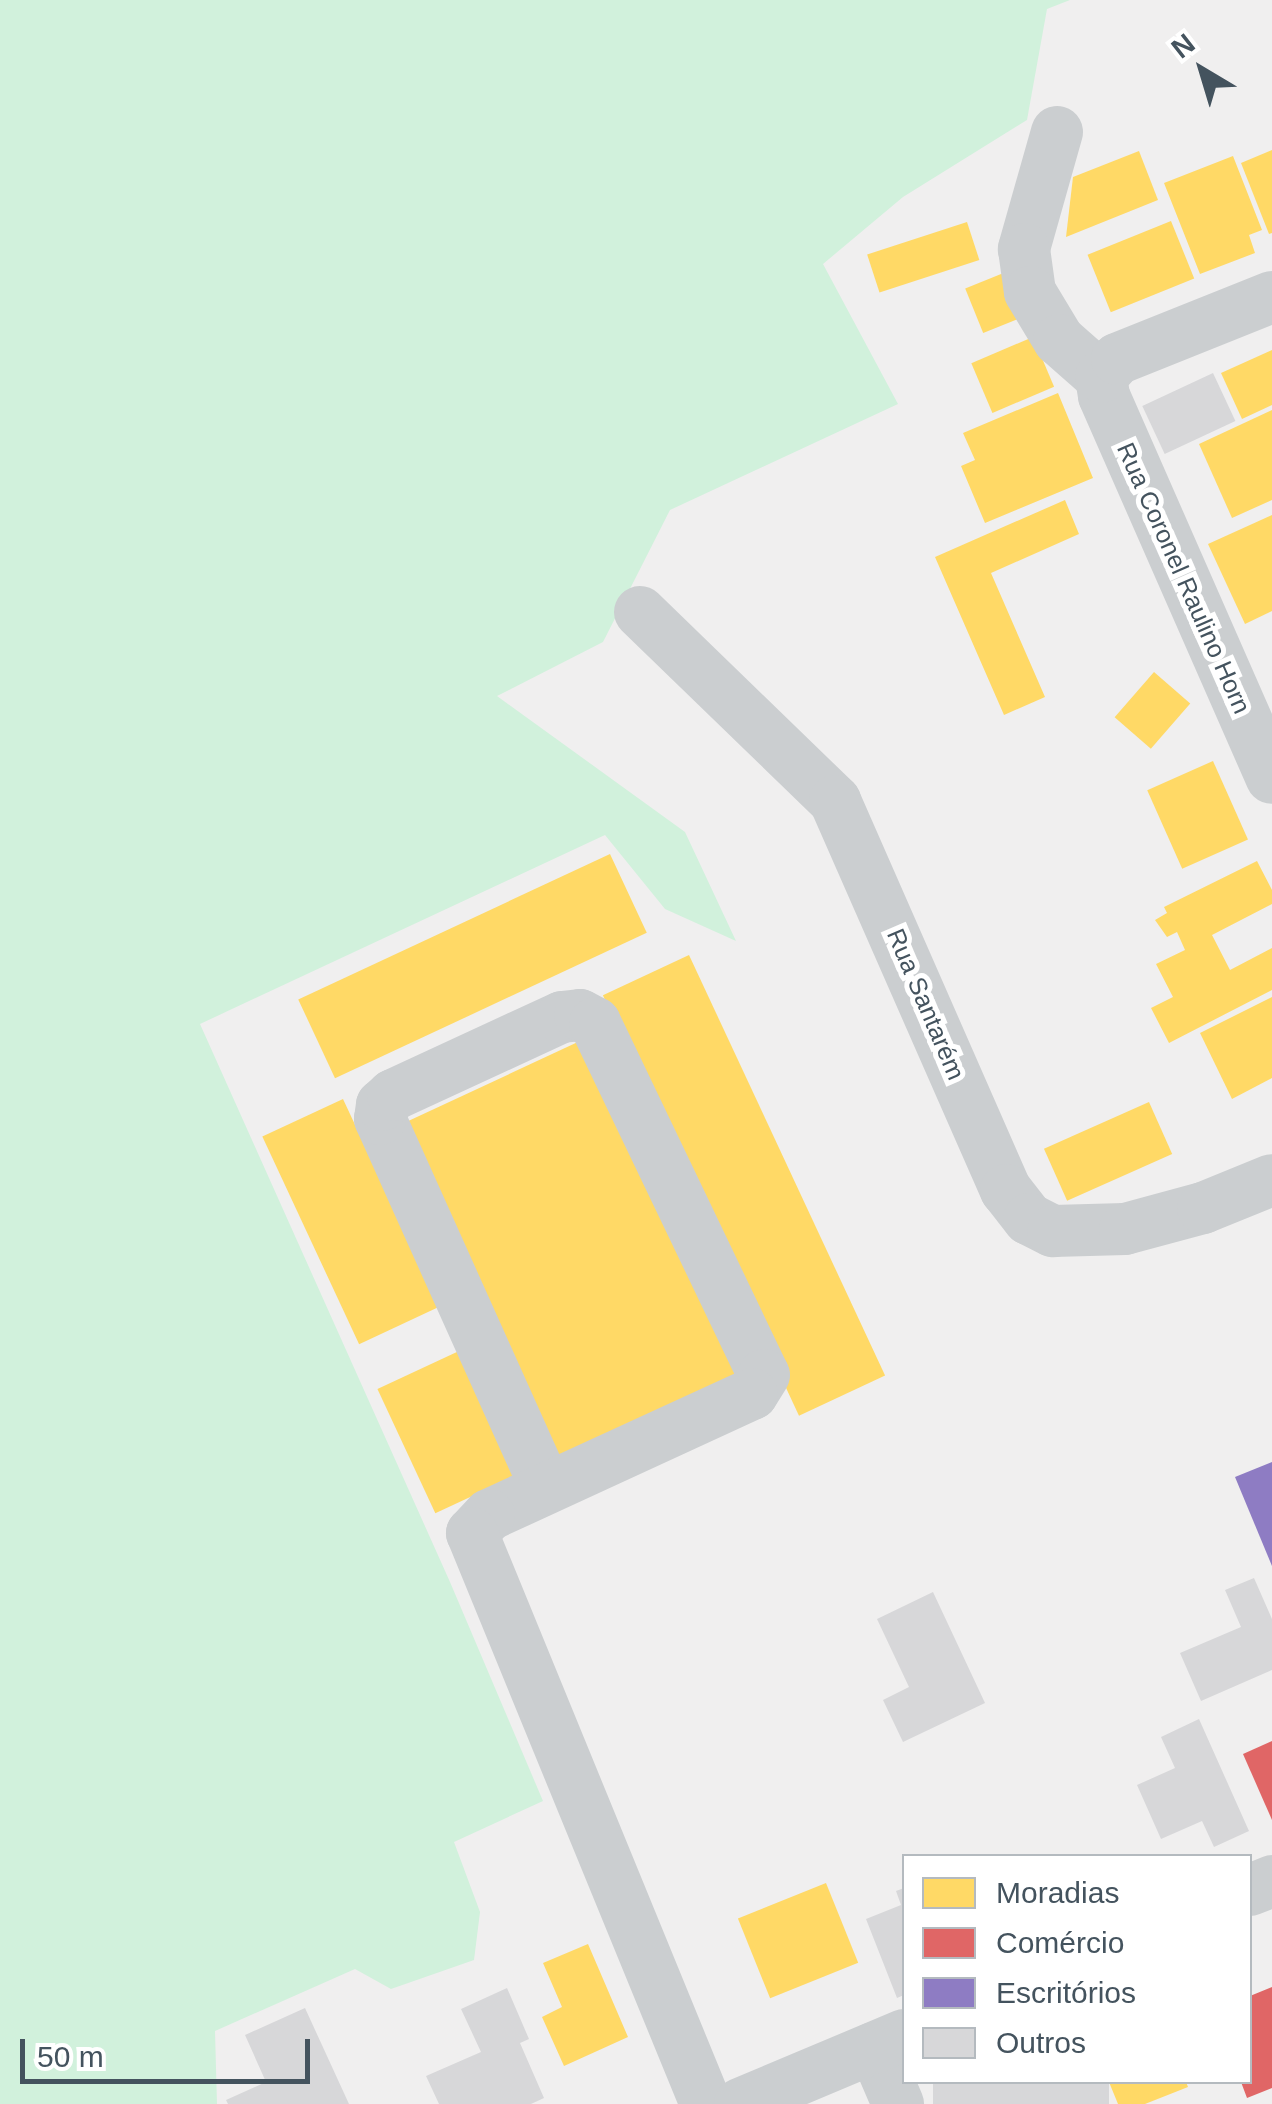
<!DOCTYPE html>
<meta charset="utf-8">
<style>
body{margin:0}
#map{position:relative;width:1272px;height:2104px;overflow:hidden;background:#f0efef;font-family:Arial,sans-serif}
div>[style]{position:absolute}
.green>*{inset:0;background:#d1f1dc}
.homes>*{inset:0;background:#ffd966;transform-origin:0 0}
.shops>*{inset:0;background:#e06666}
.offices>*{inset:0;background:#8e7cc3}
.building>*{inset:0;background:#d7d7d9;transform-origin:0 0}
.minor>*{height:52px;margin:-26px;padding:0 26px;transform-origin:26px;border-radius:26px;background:#cbced0}
span{translate:-50% -50%;white-space:nowrap;text-align:center;line-height:1.15;-webkit-text-stroke:10px #fff;paint-order:stroke}
.street-label{font-size:25px;color:#44535e}
.legend{position:absolute;left:902px;top:1854px;width:350px;height:230px;box-sizing:border-box;background:#fff;border:2px solid #b4babf;margin:0;padding:12px 18px;list-style:none;font-size:30px;color:#44535e}
.legend li{display:flex;align-items:center;gap:20px;height:50px}
.legend b{width:50px;border:2px solid #b4babf}
.north{position:absolute;left:1152px;top:20px;width:100px;height:100px;-webkit-text-stroke:8px #fff;paint-order:stroke;rotate:322deg;font-size:28px;font-weight:700;line-height:40px;text-align:center;color:#44535e}
.north::after{content:'';display:block;margin:auto;width:35px;height:45px;background:#44535e;clip-path:polygon(50% 0,100% 100%,50% 72%,0 100%)}
.scale{position:absolute;left:20px;top:2039px;width:290px;height:45px;box-sizing:border-box;border:5px solid #44535e;border-top:0;padding-left:12px;font-size:30px;line-height:35px;white-space:nowrap;color:#44535e;-webkit-text-stroke:8px #fff;paint-order:stroke}
</style>
<div id="map">
<div class="green">
<i style="clip-path:polygon(0 0,1070px 0,1047px 9px,1027px 120px,903px 197px,823px 264px,898px 404px,670px 510px,603px 642px,497px 696px,685px 832px,736px 941px,665px 909px,605px 835px,200px 1024px,450px 1582px,543px 1801px,454px 1842px,480px 1912px,474px 1960px,391px 1989px,355px 1969px,215px 2031px,217px 2104px,0 2104px)"></i>
</div>
<div class="homes">
<i style="clip-path:polygon(1272px 150px,1272px 233px,1269px 234px,1241px 163px)"></i>
<i style="clip-path:polygon(1139px 151px,1158px 200px,1066px 237px,1073px 177px)"></i>
<i style="clip-path:polygon(1233px 156px,1262px 230px,1249px 235px,1255px 253px,1200px 274px,1164px 183px)"></i>
<i style="left:1171px;top:221px;width:62px;height:90px;rotate:68deg"></i>
<i style="left:967px;top:222px;width:40px;height:105px;rotate:72deg"></i>
<i style="left:1006px;top:272px;width:48px;height:44px;rotate:68deg"></i>
<i style="left:1033px;top:337px;width:54px;height:67px;rotate:67deg"></i>
<i style="clip-path:polygon(1272px 350px,1272px 405px,1242px 419px,1221px 373px)"></i>
<i style="clip-path:polygon(1058px 393px,1093px 478px,985px 523px,961px 466px,975px 460px,963px 433px)"></i>
<i style="clip-path:polygon(1272px 410px,1272px 500px,1232px 518px,1199px 444px)"></i>
<i style="clip-path:polygon(1065px 500px,1079px 534px,991px 573px,1045px 697px,1004px 715px,935px 557px)"></i>
<i style="clip-path:polygon(1272px 515px,1272px 611px,1245px 624px,1208px 544px)"></i>
<i style="left:1154px;top:672px;width:48px;height:60px;rotate:41deg"></i>
<i style="left:1213px;top:761px;width:86px;height:72px;rotate:66deg"></i>
<i style="left:610px;top:854px;width:87px;height:344px;rotate:65deg"></i>
<i style="clip-path:polygon(1257px 861px,1272px 890px,1272px 904px,1212px 935px,1230px 970px,1272px 948px,1272px 990px,1169px 1043px,1151px 1008px,1173px 997px,1156px 964px,1185px 950px,1177px 932px,1167px 937px,1155px 920px,1167px 913px,1164px 907px)"></i>
<i style="left:689px;top:955px;width:464px;height:95px;rotate:65deg"></i>
<i style="clip-path:polygon(1272px 997px,1272px 1078px,1232px 1099px,1200px 1033px)"></i>
<i style="left:580px;top:1041px;width:368px;height:196px;rotate:65deg"></i>
<i style="left:343px;top:1099px;width:229px;height:89px;rotate:65deg"></i>
<i style="left:1149px;top:1102px;width:57px;height:115px;rotate:66deg"></i>
<i style="left:459px;top:1351px;width:137px;height:90px;rotate:65deg"></i>
<i style="left:826px;top:1883px;width:86px;height:95px;rotate:68deg"></i>
<i style="clip-path:polygon(588px 1944px,628px 2037px,564px 2066px,542px 2017px,562px 2007px,543px 1963px)"></i>
<i style="clip-path:polygon(1109px 2082px,1186px 2082px,1188px 2087px,1145px 2104px,1118px 2104px)"></i>
</div>
<div class="shops">
<i style="clip-path:polygon(1272px 1741px,1272px 1820px,1243px 1754px)"></i>
<i style="clip-path:polygon(1272px 1987px,1272px 2088px,1247px 2098px,1241px 2082px,1250px 2082px,1250px 1996px)"></i>
</div>
<div class="offices">
<i style="clip-path:polygon(1272px 1462px,1272px 1566px,1235px 1477px)"></i>
</div>
<div class="building">
<i style="left:1213px;top:373px;width:53px;height:78px;rotate:65deg"></i>
<i style="clip-path:polygon(1254px 1578px,1272px 1619px,1272px 1670px,1201px 1701px,1180px 1653px,1241px 1627px,1225px 1590px)"></i>
<i style="clip-path:polygon(933px 1592px,985px 1703px,903px 1742px,883px 1700px,909px 1687px,877px 1619px)"></i>
<i style="clip-path:polygon(1199px 1719px,1249px 1831px,1214px 1847px,1202px 1821px,1161px 1839px,1137px 1785px,1175px 1768px,1161px 1737px)"></i>
<i style="clip-path:polygon(904px 1888px,904px 1995px,897px 1998px,866px 1919px,901px 1905px,896px 1891px)"></i>
<i style="clip-path:polygon(507px 1988px,529px 2039px,520px 2043px,544px 2098px,531px 2104px,439px 2104px,426px 2076px,481px 2052px,461px 2009px)"></i>
<i style="clip-path:polygon(305px 2008px,349px 2104px,228px 2104px,226px 2100px,266px 2082px,245px 2035px)"></i>
<i style="left:933px;top:2082px;width:176px;height:24px"></i>
</div>
<div class="minor">
<i style="left:1057px;top:132px;width:122px;rotate:105.8deg"></i>
<i style="left:1024px;top:249px;width:43px;rotate:82.1deg"></i>
<i style="left:1030px;top:292px;width:56px;rotate:58.9deg"></i>
<i style="left:1059px;top:340px;width:56px;rotate:41.4deg"></i>
<i style="left:1101px;top:377px;width:19px;rotate:81deg"></i>
<i style="left:1104px;top:396px;width:417px;rotate:66.3deg"></i>
<i style="left:1101px;top:377px;width:24px;rotate:-48deg"></i>
<i style="left:1117px;top:359px;width:167px;rotate:-21.8deg"></i>
<i style="left:640px;top:612px;width:272px;rotate:44.1deg"></i>
<i style="left:835px;top:801px;width:425px;rotate:66.3deg"></i>
<i style="left:1006px;top:1190px;width:37px;rotate:52deg"></i>
<i style="left:1029px;top:1219px;width:27px;rotate:27deg"></i>
<i style="left:1053px;top:1231px;width:72px;rotate:-1.6deg"></i>
<i style="left:1125px;top:1229px;width:81px;rotate:-15.1deg"></i>
<i style="left:1203px;top:1208px;width:74px;rotate:-22.1deg"></i>
<i style="left:546px;top:1488px;width:405px;rotate:-114.2deg"></i>
<i style="left:380px;top:1119px;width:14px;rotate:-82deg"></i>
<i style="left:382px;top:1105px;width:15px;rotate:-42deg"></i>
<i style="left:393px;top:1095px;width:186px;rotate:-24.8deg"></i>
<i style="left:562px;top:1017px;width:18px;rotate:-6deg"></i>
<i style="left:580px;top:1015px;width:17px;rotate:28deg"></i>
<i style="left:595px;top:1023px;width:390px;rotate:64.4deg"></i>
<i style="left:764px;top:1375px;width:22px;rotate:122deg"></i>
<i style="left:752px;top:1394px;width:289px;rotate:155.3deg"></i>
<i style="left:489px;top:1515px;width:25px;rotate:133deg"></i>
<i style="left:472px;top:1533px;width:617px;rotate:67.72deg"></i>
<i style="left:1250px;top:1890px;width:24px;rotate:-22deg"></i>
<i style="left:874px;top:2048px;width:61px;rotate:66.8deg"></i>
<i style="left:740px;top:2104px;width:178px;rotate:-22.8deg"></i>
</div>
<div class="street-label">
<span style="left:1184px;top:578px;rotate:66deg">Rua Coronel Raulino Horn</span>
<span style="left:926px;top:1004px;rotate:67deg">Rua Santarém</span>
</div>
<ul class="legend">
<li><b style="height:28px;background:#ffd966"></b>Moradias</li>
<li><b style="height:28px;background:#e06666"></b>Comércio</li>
<li><b style="height:28px;background:#8e7cc3"></b>Escritórios</li>
<li><b style="height:28px;background:#d7d7d9"></b>Outros</li>
</ul>
<div class="north">N</div>
<div class="scale">50 m</div>
</div>
